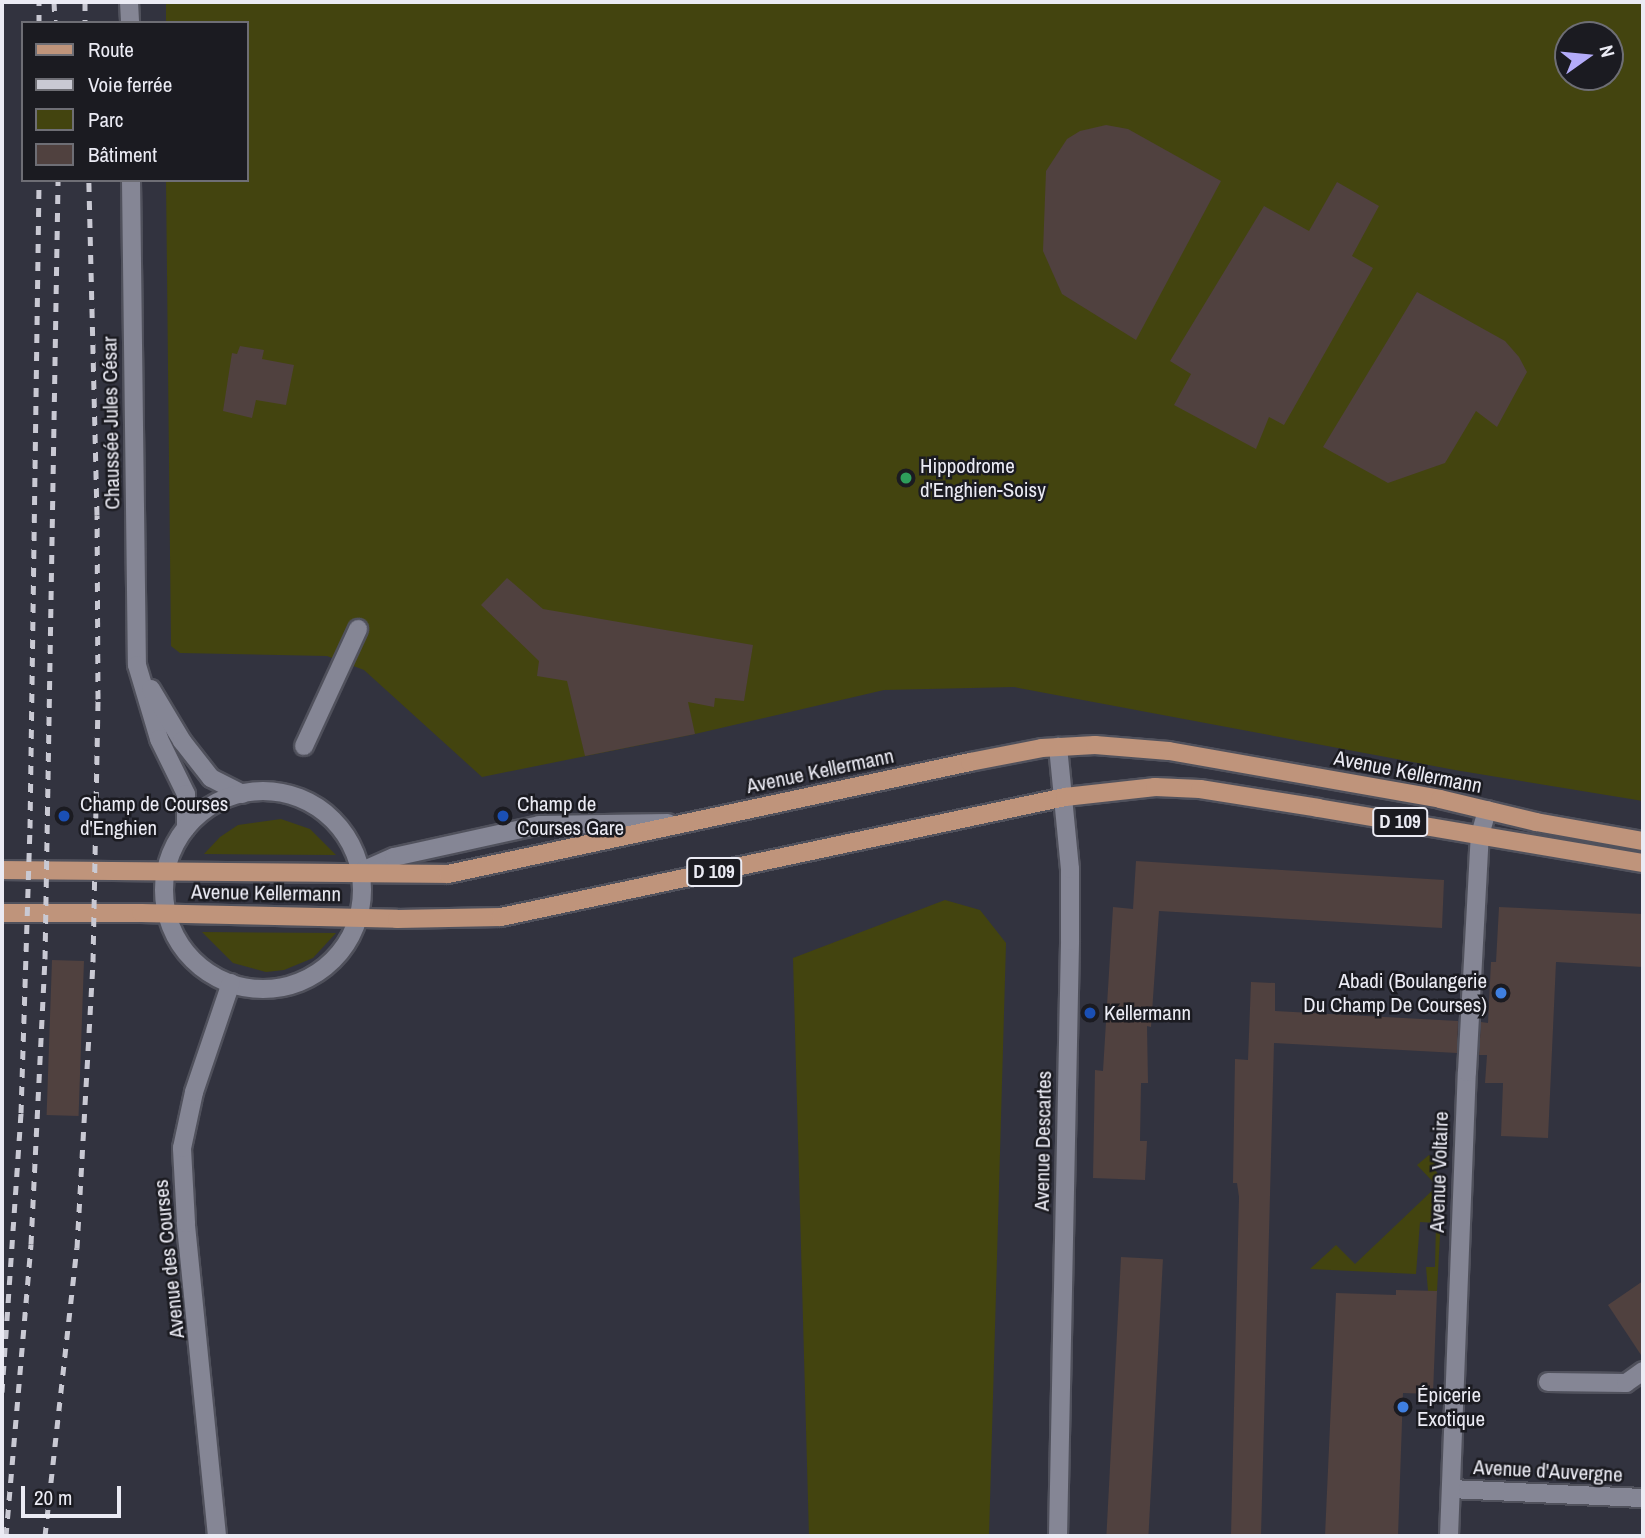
<!DOCTYPE html>
<meta charset="utf-8">
<style>
body{margin:0}
#map{position:relative;width:1645px;height:1538px;overflow:hidden;background:#32333f;font-family:"Archivo Narrow",sans-serif}
div>[style]{position:absolute}
.green>*{inset:0;background:#43440f}
.building>*{inset:0;background:#50413f;transform-origin:0 0}
.roads{filter:drop-shadow(2px 0 #50515c) drop-shadow(-2px 0 #50515c) drop-shadow(0 2px #50515c) drop-shadow(0 -2px #50515c)}
.minor>*{height:18px;margin:-9px;padding:0 9px;transform-origin:9px;border-radius:9px;background:#858695}
.minor>.ring{margin:-9px;padding:0;box-sizing:content-box;background:none;border:18px solid #858695;border-radius:50%}
.major>*{height:18px;margin:-9px;padding:0 9px;transform-origin:9px;border-radius:9px;background:#bf947b}
.rail>*{height:5px;margin-top:-2.5px;transform-origin:0;background:repeating-linear-gradient(90deg,#c9c9d3 0 9px,transparent 0 18px)}
.dots>*{width:19px;height:19px;translate:-50% -50%;box-sizing:border-box;border:4px solid #1b1b21;border-radius:50%}
span{translate:-50% -50%;white-space:nowrap;text-align:center;line-height:1.15;-webkit-text-stroke:5px #1b1b21;paint-order:stroke}
.shield-label span{padding:2px 5px;background:#1b1b21;border:2px solid;border-radius:5px;-webkit-text-stroke-width:0}
.shield-label{font-size:19px;color:#ebebf4;font-weight:700}
.street-label{font-size:21px;color:#ebebf4}
.poi-label{font-size:21px;color:#ebebf4}
.left{translate:0 -50%;text-align:left}
.right{translate:-100% -50%;text-align:right}
.frame{position:absolute;inset:0;border:4px solid #ebebf4;pointer-events:none}
.legend{position:absolute;left:21px;top:21px;width:228px;height:161px;box-sizing:border-box;background:#1b1b21;border:2px solid #6e6e75;margin:0;padding:9px 12px;list-style:none;font-size:21px;color:#ebebf4}
.legend li{display:flex;align-items:center;gap:14px;height:35px}
.legend b{width:35px;border:2px solid #6e6e75}
.north{position:absolute;left:1554px;top:21px;width:70px;height:70px;box-sizing:border-box;background:#1b1b21;border:2px solid #6e6e75;border-radius:50%;rotate:75deg;font-size:19px;font-weight:700;line-height:28px;text-align:center;color:#ebebf4}
.north::after{content:'';display:block;margin:auto;width:24px;height:32px;background:#b4acf9;clip-path:polygon(50% 0,100% 100%,50% 72%,0 100%)}
.scale{position:absolute;left:21px;top:1486px;width:100px;height:32px;box-sizing:border-box;border:4px solid #ebebf4;border-top:0;padding-left:9px;font-size:21px;line-height:24px;white-space:nowrap;color:#ebebf4;-webkit-text-stroke:5px #1b1b21;paint-order:stroke}
</style>
<div id="map">
<div class="green">
<i style="clip-path:polygon(evenodd,166px 2px,1643px 2px,1643px 801px,1455px 770px,1014px 687px,884px 690px,695px 734px,482px 777px,364px 670px,327px 656px,180px 653px,171px 646px,166px 180px,247px 180px,247px 23px,166px 23px,166px 2px,1568px 35px,1610px 35px,1610px 77px,1568px 77px,1568px 35px)"></i>
<i style="clip-path:polygon(281px 819px,310px 829px,336px 855px,204px 854px,220px 837px,238px 825px)"></i>
<i style="clip-path:polygon(945px 900px,980px 910px,1006px 943px,989px 1536px,809px 1536px,793px 958px)"></i>
<i style="clip-path:polygon(202px 932px,336px 933px,313px 958px,284px 970px,266px 972px,233px 963px)"></i>
<i style="clip-path:polygon(1429px 1155px,1436px 1161px,1435px 1170px,1443px 1180px,1437px 1291px,1428px 1291px,1426px 1267px,1435px 1267px,1436px 1223px,1420px 1222px,1416px 1274px,1310px 1269px,1336px 1245px,1355px 1264px,1437px 1186px,1417px 1165px)"></i>
</div>
<div class="building">
<i style="clip-path:polygon(1106px 125px,1128px 129px,1221px 181px,1136px 340px,1062px 294px,1043px 251px,1046px 171px,1067px 139px,1080px 131px)"></i>
<i style="clip-path:polygon(1337px 182px,1379px 206px,1352px 256px,1373px 268px,1284px 425px,1269px 417px,1256px 449px,1174px 405px,1191px 374px,1170px 361px,1264px 206px,1309px 231px)"></i>
<i style="clip-path:polygon(1417px 292px,1505px 341px,1519px 357px,1527px 372px,1497px 427px,1476px 411px,1445px 463px,1388px 483px,1323px 447px)"></i>
<i style="clip-path:polygon(240px 346px,264px 350px,262px 359px,294px 365px,286px 405px,256px 400px,252px 418px,223px 411px,232px 353px,237px 354px)"></i>
<i style="clip-path:polygon(507px 578px,543px 609px,753px 645px,744px 701px,715px 698px,714px 707px,688px 702px,695px 734px,585px 756px,567px 681px,537px 676px,539px 661px,481px 605px)"></i>
<i style="clip-path:polygon(1136px 861px,1444px 880px,1442px 928px,1159px 911px,1151px 1027px,1147px 1026px,1148px 1083px,1141px 1083px,1140px 1141px,1147px 1141px,1145px 1180px,1093px 1178px,1095px 1070px,1103px 1071px,1113px 907px,1133px 909px)"></i>
<i style="clip-path:polygon(1499px 907px,1643px 914px,1643px 967px,1556px 962px,1548px 1138px,1501px 1136px,1503px 1083px,1485px 1083px,1487px 1055px,1479px 1055px,1481px 1022px,1488px 1023px,1491px 962px,1496px 962px)"></i>
<i style="left:52px;top:960px;width:32px;height:155px;rotate:2deg"></i>
<i style="clip-path:polygon(1251px 982px,1275px 983px,1275px 1011px,1458px 1021px,1457px 1053px,1274px 1043px,1261px 1536px,1231px 1536px,1239px 1197px,1237px 1183px,1233px 1183px,1235px 1059px,1248px 1060px)"></i>
<i style="left:1121px;top:1257px;width:42px;height:279px;rotate:3deg"></i>
<i style="clip-path:polygon(1643px 1281px,1643px 1358px,1608px 1305px)"></i>
<i style="clip-path:polygon(1396px 1290px,1437px 1291px,1433px 1394px,1403px 1393px,1398px 1536px,1325px 1536px,1336px 1293px,1396px 1295px)"></i>
</div>
<div class="roads">
<div class="minor">
<i style="left:129px;top:2px;width:21px;rotate:87deg"></i>
<i style="left:131px;top:180px;width:485px;rotate:89.3deg"></i>
<i style="left:137px;top:665px;width:77px;rotate:73.4deg"></i>
<i style="left:159px;top:739px;width:61px;rotate:63.9deg"></i>
<i style="left:186px;top:794px;width:34px;rotate:90deg"></i>
<i style="left:151px;top:689px;width:61px;rotate:59.2deg"></i>
<i style="left:182px;top:741px;width:47px;rotate:51.9deg"></i>
<i style="left:211px;top:778px;width:35px;rotate:27deg"></i>
<i style="left:304px;top:746px;width:129px;rotate:-65.2deg"></i>
<i class="ring" style="left:164px;top:791px;width:180px;height:180px"></i>
<i style="left:360px;top:872px;width:37px;rotate:-24deg"></i>
<i style="left:394px;top:857px;width:148px;rotate:-12.4deg"></i>
<i style="left:539px;top:825px;width:129px;rotate:-0.9deg"></i>
<i style="left:1548px;top:1382px;width:78px;rotate:0.7deg"></i>
<i style="left:1626px;top:1383px;width:21px;rotate:-35deg"></i>
<i style="left:1451px;top:1489px;width:192px;rotate:2.7deg"></i>
<i style="left:217px;top:1536px;width:315px;rotate:-95.7deg"></i>
<i style="left:186px;top:1223px;width:75px;rotate:-93.1deg"></i>
<i style="left:182px;top:1148px;width:57px;rotate:-77.9deg"></i>
<i style="left:194px;top:1092px;width:115px;rotate:-71.3deg"></i>
<i style="left:1058px;top:1536px;width:595px;rotate:-88.84deg"></i>
<i style="left:1070px;top:941px;width:72px;rotate:-90deg"></i>
<i style="left:1070px;top:869px;width:123px;rotate:-95.6deg"></i>
<i style="left:1449px;top:1536px;width:464px;rotate:-87.8deg"></i>
<i style="left:1467px;top:1072px;width:237px;rotate:-86.9deg"></i>
<i style="left:1480px;top:835px;width:26px;rotate:-74deg"></i>
</div>
<div class="major">
<i style="left:2px;top:870px;width:446px;rotate:0.5deg"></i>
<i style="left:448px;top:874px;width:534px;rotate:-12.11deg"></i>
<i style="left:970px;top:762px;width:73px;rotate:-11deg"></i>
<i style="left:1042px;top:748px;width:53px;rotate:-3.2deg"></i>
<i style="left:1095px;top:745px;width:74px;rotate:4.6deg"></i>
<i style="left:1169px;top:751px;width:275px;rotate:10deg"></i>
<i style="left:1440px;top:799px;width:99px;rotate:13.5deg"></i>
<i style="left:1536px;top:822px;width:109px;rotate:10.1deg"></i>
<i style="left:2px;top:913px;width:139px"></i>
<i style="left:141px;top:913px;width:256px;rotate:1.3deg"></i>
<i style="left:397px;top:919px;width:104px;rotate:-1.1deg"></i>
<i style="left:501px;top:917px;width:577px;rotate:-12.01deg"></i>
<i style="left:1065px;top:797px;width:91px;rotate:-6.3deg"></i>
<i style="left:1155px;top:787px;width:45px;rotate:2.5deg"></i>
<i style="left:1200px;top:789px;width:120px;rotate:9.1deg"></i>
<i style="left:1318px;top:808px;width:330px;rotate:9.6deg"></i>
</div>
</div>
<div class="rail">
<i style="left:54px;top:2px;width:21px;rotate:87deg"></i>
<i style="left:85px;top:2px;width:21px;rotate:90deg"></i>
<i style="left:39px;top:23px;width:21px;rotate:-90deg"></i>
<i style="left:2px;top:1392px;width:280px;rotate:-86.1deg"></i>
<i style="left:21px;top:1113px;width:285px;rotate:-88.2deg"></i>
<i style="left:30px;top:828px;width:648px;rotate:-89.2deg"></i>
<i style="left:6px;top:1536px;width:293px;rotate:-85.1deg"></i>
<i style="left:31px;top:1244px;width:285px;rotate:-87.2deg"></i>
<i style="left:45px;top:959px;width:779px;rotate:-89.04deg"></i>
<i style="left:45px;top:1536px;width:290px;rotate:-83.7deg"></i>
<i style="left:77px;top:1248px;width:286px;rotate:-86.8deg"></i>
<i style="left:93px;top:962px;width:263px;rotate:-88.9deg"></i>
<i style="left:98px;top:699px;width:184px;rotate:-90.3deg"></i>
<i style="left:97px;top:515px;width:335px;rotate:-91.4deg"></i>
</div>
<div class="dots">
<i style="left:906px;top:478px;background:#2e9e5b"></i>
<i style="left:64px;top:816px;background:#1a4fb4"></i>
<i style="left:503px;top:816px;background:#1a4fb4"></i>
<i style="left:1501px;top:993px;background:#3f7fe0"></i>
<i style="left:1090px;top:1013px;background:#1a4fb4"></i>
<i style="left:1403px;top:1407px;background:#3f7fe0"></i>
</div>
<div class="shield-label">
<span style="left:1400px;top:822px">D 109</span>
<span style="left:714px;top:872px">D 109</span>
</div>
<div class="street-label">
<span style="left:111px;top:423px;rotate:-91deg">Chaussée Jules César</span>
<span style="left:820px;top:771px;rotate:-12deg">Avenue Kellermann</span>
<span style="left:1408px;top:772px;rotate:11deg">Avenue Kellermann</span>
<span style="left:266px;top:893px;rotate:1deg">Avenue Kellermann</span>
<span style="left:1043px;top:1141px;rotate:-89deg">Avenue Descartes</span>
<span style="left:1439px;top:1172px;rotate:-88deg">Avenue Voltaire</span>
<span style="left:169px;top:1259px;rotate:-96deg">Avenue des Courses</span>
<span style="left:1548px;top:1471px;rotate:3deg">Avenue d'Auvergne</span>
</div>
<div class="poi-label">
<span class="left" style="left:920px;top:478px">Hippodrome<br>d'Enghien-Soisy</span>
<span class="left" style="left:80px;top:816px">Champ de Courses<br>d'Enghien</span>
<span class="left" style="left:517px;top:816px">Champ de<br>Courses Gare</span>
<span class="right" style="left:1487px;top:993px">Abadi (Boulangerie<br>Du Champ De Courses)</span>
<span class="left" style="left:1104px;top:1013px">Kellermann</span>
<span class="left" style="left:1417px;top:1407px">Épicerie<br>Exotique</span>
</div>
<div class="frame"></div>
<ul class="legend">
<li><b style="height:9px;background:#bf947b"></b>Route</li>
<li><b style="height:9px;background:#c9c9d3"></b>Voie ferrée</li>
<li><b style="height:19px;background:#43440f"></b>Parc</li>
<li><b style="height:19px;background:#50413f"></b>Bâtiment</li>
</ul>
<div class="north">N</div>
<div class="scale">20 m</div>
</div>
